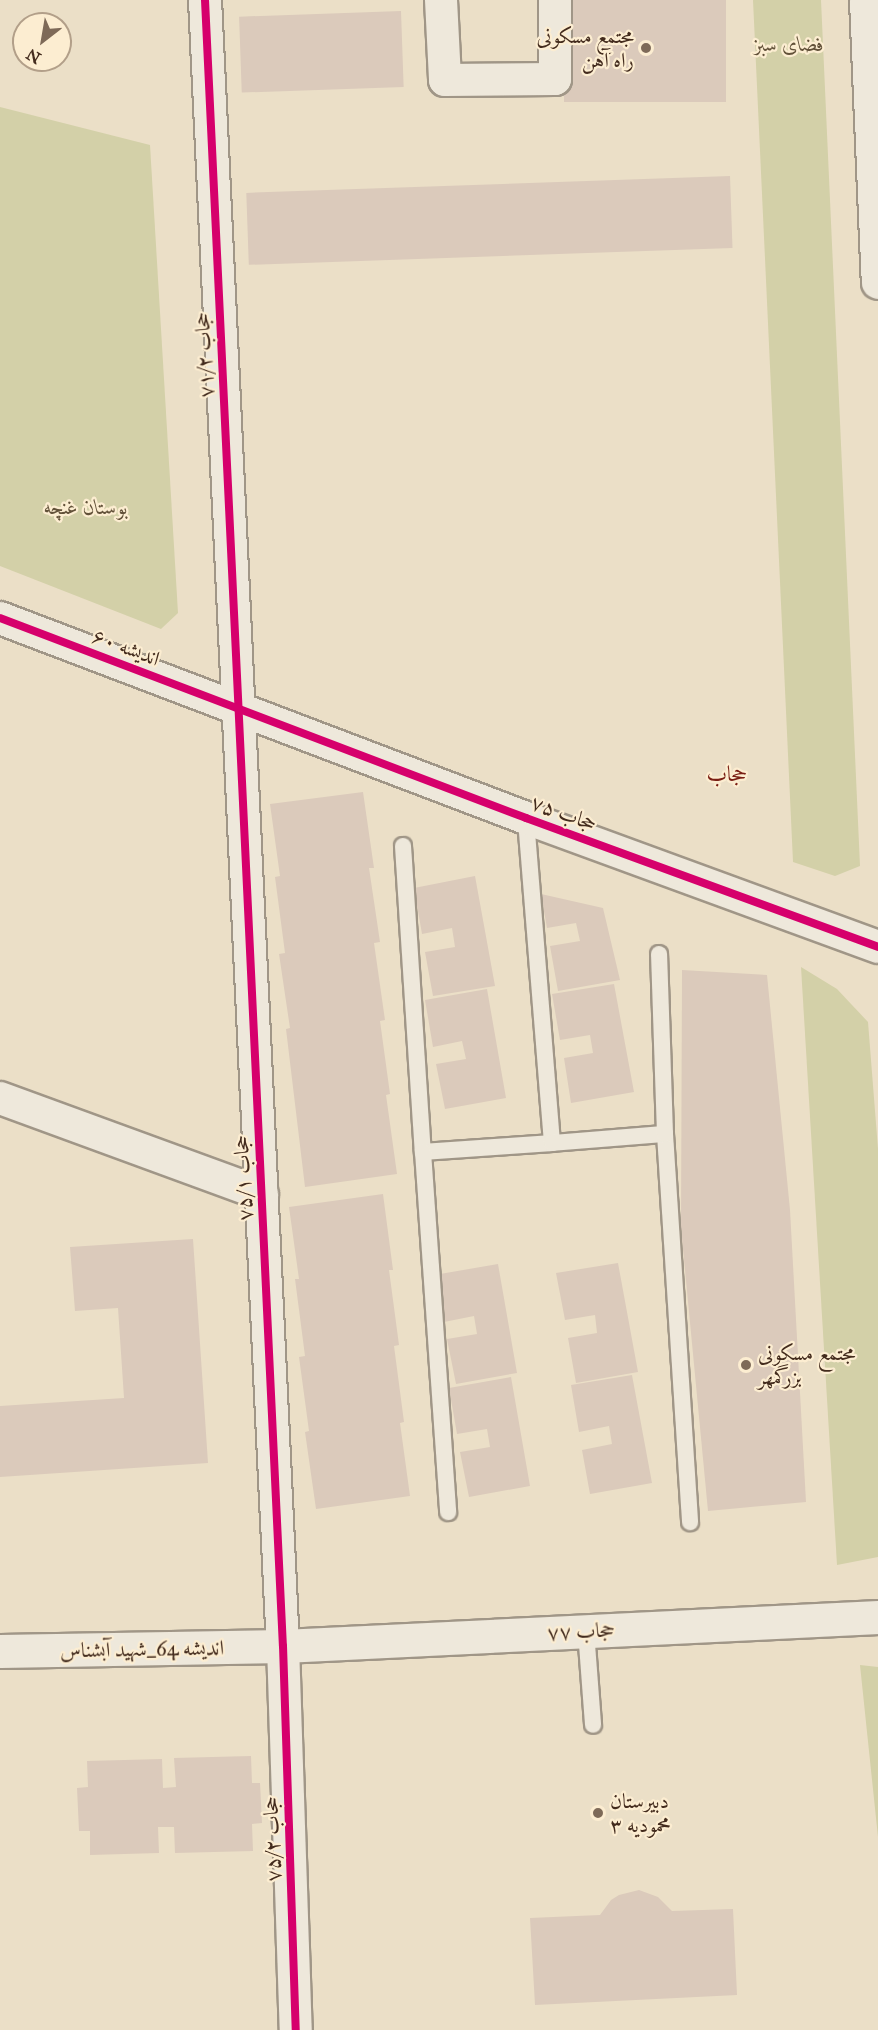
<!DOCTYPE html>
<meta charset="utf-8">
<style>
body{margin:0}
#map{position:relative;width:878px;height:2030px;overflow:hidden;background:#ebdfc7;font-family:"IM FELL Great Primer",Amiri,serif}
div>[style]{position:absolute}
.green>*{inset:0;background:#d3d0a8}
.building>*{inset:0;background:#dbcabb;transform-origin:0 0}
.roads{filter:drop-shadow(2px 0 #a09687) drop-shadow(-2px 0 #a09687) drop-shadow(0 2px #a09687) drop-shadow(0 -2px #a09687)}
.lane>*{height:16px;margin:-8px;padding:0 8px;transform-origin:8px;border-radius:8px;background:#eee8db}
.street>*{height:32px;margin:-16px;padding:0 16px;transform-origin:16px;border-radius:16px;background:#eee8db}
.secondary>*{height:33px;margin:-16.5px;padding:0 16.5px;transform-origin:16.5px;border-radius:16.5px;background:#eee8db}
.cycleway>*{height:8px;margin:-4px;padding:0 4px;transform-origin:4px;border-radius:4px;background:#d6006c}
.dots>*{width:16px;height:16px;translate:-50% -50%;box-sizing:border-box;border:3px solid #fcedd1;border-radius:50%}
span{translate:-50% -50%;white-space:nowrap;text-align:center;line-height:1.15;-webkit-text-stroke:4.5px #fcedd1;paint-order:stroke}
.poi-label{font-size:21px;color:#432b1d}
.right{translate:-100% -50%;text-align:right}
.left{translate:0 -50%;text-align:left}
.park-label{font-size:21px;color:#625139;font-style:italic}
.street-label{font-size:21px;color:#432b1d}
.neighbourhood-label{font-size:22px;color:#7a1f14}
.north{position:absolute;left:12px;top:12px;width:60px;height:60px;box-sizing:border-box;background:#fcedd1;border:2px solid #b29f89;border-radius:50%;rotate:211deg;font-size:16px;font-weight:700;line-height:24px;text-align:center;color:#432b1d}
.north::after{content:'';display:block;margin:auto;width:21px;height:27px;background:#7e6a58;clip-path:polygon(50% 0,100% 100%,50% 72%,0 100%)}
</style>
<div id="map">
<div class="green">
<i style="clip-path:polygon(753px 0,821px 0,860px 866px,835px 876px,793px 862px)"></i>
<i style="clip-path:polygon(0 107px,150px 145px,178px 613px,161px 629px,0 566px)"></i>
<i style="clip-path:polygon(801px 967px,837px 989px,868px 1022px,878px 1149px,878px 1557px,837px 1565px)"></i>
<i style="clip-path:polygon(860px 1665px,878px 1667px,878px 1837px)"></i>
</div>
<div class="building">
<i style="left:564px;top:0;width:162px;height:102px"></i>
<i style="left:401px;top:11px;width:76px;height:162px;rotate:88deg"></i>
<i style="left:730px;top:176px;width:72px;height:484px;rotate:88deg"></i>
<i style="clip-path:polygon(363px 792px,374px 868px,369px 868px,380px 942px,374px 943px,385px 1020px,380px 1021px,390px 1094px,386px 1095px,397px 1174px,305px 1187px,286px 1029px,290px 1028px,279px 954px,285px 953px,275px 877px,280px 876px,270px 804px)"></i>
<i style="clip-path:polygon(475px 876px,495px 986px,433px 996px,425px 952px,455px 947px,452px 928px,422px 934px,414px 888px)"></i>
<i style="clip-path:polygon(541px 894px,603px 908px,620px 980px,558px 991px,550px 946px,580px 941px,576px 923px,547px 928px)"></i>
<i style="clip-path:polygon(682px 970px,767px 975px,790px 1210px,806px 1502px,708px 1511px,681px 1228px)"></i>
<i style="clip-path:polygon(614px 984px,634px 1092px,571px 1103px,564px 1058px,593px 1053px,590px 1035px,560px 1040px,552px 994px)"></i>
<i style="clip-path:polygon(487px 989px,506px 1098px,445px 1109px,436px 1064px,466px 1059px,462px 1041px,433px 1047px,425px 1000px)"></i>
<i style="clip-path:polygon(383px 1194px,393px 1270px,389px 1270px,399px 1345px,394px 1346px,404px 1422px,400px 1423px,410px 1496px,316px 1509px,305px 1432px,309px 1431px,299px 1357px,305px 1356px,295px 1279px,299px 1279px,289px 1207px)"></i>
<i style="clip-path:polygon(193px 1239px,208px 1463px,0 1477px,0 1406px,124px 1398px,118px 1308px,75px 1311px,70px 1247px)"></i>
<i style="clip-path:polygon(618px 1263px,638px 1372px,576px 1383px,568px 1338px,597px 1333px,595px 1315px,565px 1320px,556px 1273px)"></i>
<i style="clip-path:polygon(498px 1264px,517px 1373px,456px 1384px,447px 1339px,477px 1334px,474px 1316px,444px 1322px,440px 1274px)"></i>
<i style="clip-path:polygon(632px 1375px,652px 1483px,590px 1494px,582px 1450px,612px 1444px,609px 1426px,579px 1432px,571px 1385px)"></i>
<i style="clip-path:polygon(511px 1377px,530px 1486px,469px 1497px,460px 1452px,490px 1447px,487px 1429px,457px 1434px,449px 1388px)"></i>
<i style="clip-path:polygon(251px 1756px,252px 1783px,260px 1783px,262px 1823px,252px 1824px,253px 1851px,175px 1853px,174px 1827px,158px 1827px,159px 1853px,90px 1855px,90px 1831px,79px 1831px,77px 1788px,88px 1787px,87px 1761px,162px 1759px,163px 1788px,176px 1787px,174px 1758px)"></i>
<i style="clip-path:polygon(639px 1890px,658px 1897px,672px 1911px,733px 1909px,737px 1995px,535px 2005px,530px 1918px,600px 1915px,611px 1900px,619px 1895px)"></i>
</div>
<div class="roads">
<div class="lane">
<i style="left:403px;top:846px;width:307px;rotate:86.3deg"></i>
<i style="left:423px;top:1152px;width:129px;rotate:-4deg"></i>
<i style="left:552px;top:1143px;width:326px;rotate:-94.6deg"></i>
<i style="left:665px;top:1134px;width:389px;rotate:86.3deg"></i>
<i style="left:552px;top:1143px;width:113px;rotate:-4.6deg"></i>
<i style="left:665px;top:1134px;width:180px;rotate:-91.9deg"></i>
<i style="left:423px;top:1152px;width:361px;rotate:86deg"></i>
<i style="left:586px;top:1631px;width:94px;rotate:85.7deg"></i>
</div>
<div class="street">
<i style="left:205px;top:0;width:1648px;rotate:87.29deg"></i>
<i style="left:283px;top:1646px;width:384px;rotate:88.1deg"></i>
<i style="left:441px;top:0;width:80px;rotate:87.1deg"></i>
<i style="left:445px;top:80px;width:110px;rotate:-0.5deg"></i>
<i style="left:555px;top:79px;width:79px;rotate:-90deg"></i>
<i style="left:0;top:618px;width:563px;rotate:20.82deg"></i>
<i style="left:526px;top:818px;width:375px;rotate:20.1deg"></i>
<i style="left:0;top:1098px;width:279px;rotate:20.1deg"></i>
</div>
<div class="secondary">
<i style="left:866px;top:0;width:282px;rotate:87.6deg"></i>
<i style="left:0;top:1651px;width:283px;rotate:-1deg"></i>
<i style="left:283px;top:1646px;width:596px;rotate:-2.79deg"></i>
</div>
</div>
<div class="cycleway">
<i style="left:205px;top:0;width:1648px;rotate:87.29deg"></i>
<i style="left:283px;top:1646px;width:384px;rotate:88.1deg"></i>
<i style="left:0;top:618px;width:563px;rotate:20.82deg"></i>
<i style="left:526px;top:818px;width:375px;rotate:20.1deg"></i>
</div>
<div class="dots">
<i style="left:646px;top:48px;background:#7e6a58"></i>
<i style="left:746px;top:1365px;background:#7e6a58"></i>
<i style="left:598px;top:1813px;background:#7e6a58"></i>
</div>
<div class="poi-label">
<span class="right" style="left:634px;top:48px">مجتمع مسکونی<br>راه آهن</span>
<span class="left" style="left:758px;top:1365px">مجتمع مسکونی<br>بزرگمهر</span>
<span class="left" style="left:610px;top:1813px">دبیرستان<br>محمودیه ۳</span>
</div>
<div class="park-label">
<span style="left:789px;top:44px">فضای سبز</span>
<span style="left:86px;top:507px">بوستان غنچه</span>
</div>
<div class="street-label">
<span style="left:204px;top:355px;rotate:-93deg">حجاب ۷۱/۲</span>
<span style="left:126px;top:647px;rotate:21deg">اندیشه ۶۰</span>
<span style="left:564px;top:813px;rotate:20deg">حجاب ۷۵</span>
<span style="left:243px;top:1178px;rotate:-93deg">حجاب ۷۵/۱</span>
<span style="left:581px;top:1631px;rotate:-3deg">حجاب ۷۷</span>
<span style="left:142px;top:1649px;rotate:-1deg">اندیشه 64_شهید آبشناس</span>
<span style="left:272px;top:1839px;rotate:-92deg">حجاب ۷۵/۲</span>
</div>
<div class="neighbourhood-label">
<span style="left:727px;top:774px">حجاب</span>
</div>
<div class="north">N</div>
</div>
